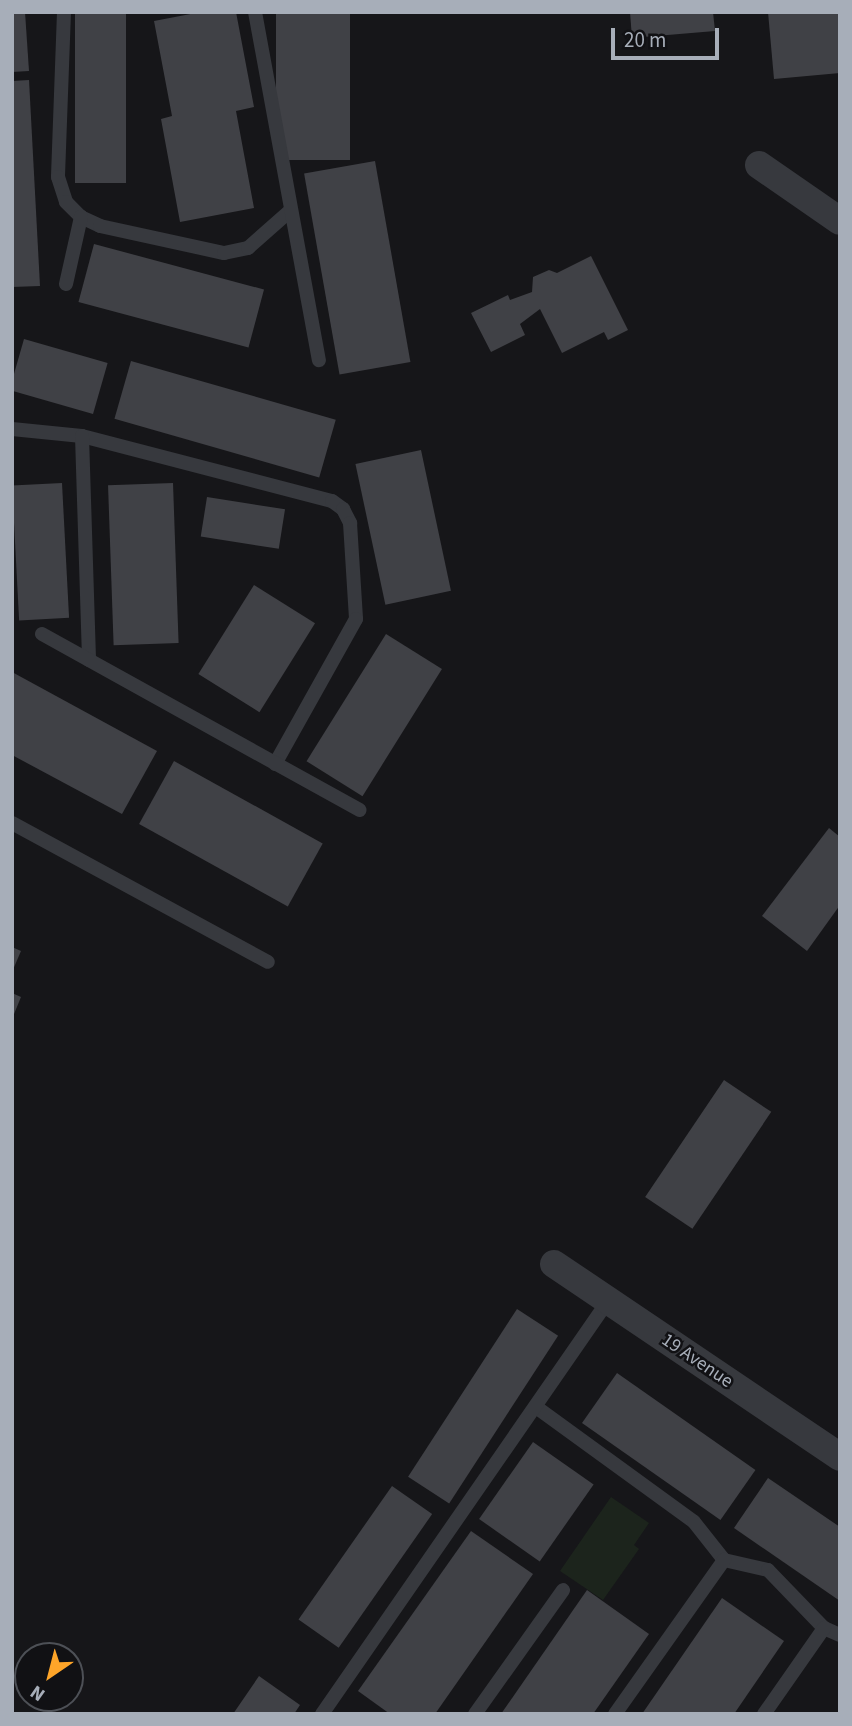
<!DOCTYPE html>
<style>
body{margin:0}
#map{position:relative;width:852px;height:1726px;overflow:hidden;background:#161619;font-family:"Source Sans 3",sans-serif}
div>[style]{position:absolute}
.green>*{inset:0;background:#1c241c}
.building>*{inset:0;background:#404146;transform-origin:0 0}
.service>*{height:14px;margin:-7px;padding:0 7px;transform-origin:7px;border-radius:7px;background:#37393e}
.minor>*{height:28px;margin:-14px;padding:0 14px;transform-origin:14px;border-radius:14px;background:#37393e}
span{translate:-50% -50%;white-space:nowrap;text-align:center;line-height:1.15;-webkit-text-stroke:5px #111114;paint-order:stroke}
.street-label{font-size:19px;color:#a7aeb9}
.frame{position:absolute;inset:0;border:14px solid #a7aeb9;pointer-events:none}
.north{position:absolute;left:14px;top:1642px;width:70px;height:70px;box-sizing:border-box;background:#111114;border:2px solid #4d5056;border-radius:50%;rotate:215deg;font-size:19px;font-weight:700;line-height:28px;text-align:center;color:#a7aeb9}
.north::after{content:'';display:block;margin:auto;width:24px;height:32px;background:#fea529;clip-path:polygon(50% 0,100% 100%,50% 72%,0 100%)}
.scale{position:absolute;left:611px;top:28px;width:108px;height:32px;box-sizing:border-box;border:4px solid #a7aeb9;border-top:0;padding-left:9px;font-size:21px;line-height:24px;white-space:nowrap;color:#a7aeb9;-webkit-text-stroke:5px #111114;paint-order:stroke}
</style>
<div id="map">
<div class="green">
<i style="clip-path:polygon(611px 1497px,649px 1523px,634px 1545px,639px 1549px,603px 1600px,560px 1571px)"></i>
</div>
<div class="building">
<i style="clip-path:polygon(12px 12px,25px 12px,29px 71px,12px 72px)"></i>
<i style="left:75px;top:12px;width:51px;height:171px"></i>
<i style="clip-path:polygon(201px 12px,236px 12px,254px 107px,236px 111px,254px 208px,180px 222px,161px 119px,172px 116px,154px 21px)"></i>
<i style="left:276px;top:12px;width:74px;height:148px"></i>
<i style="clip-path:polygon(630px 12px,713px 12px,715px 31px,632px 38px)"></i>
<i style="clip-path:polygon(768px 12px,840px 12px,840px 73px,774px 79px)"></i>
<i style="clip-path:polygon(29px 80px,40px 286px,12px 287px,12px 81px)"></i>
<i style="left:375px;top:161px;width:204px;height:72px;rotate:80deg"></i>
<i style="left:94px;top:244px;width:176px;height:60px;rotate:15deg"></i>
<i style="clip-path:polygon(591px 256px,628px 330px,608px 340px,604px 332px,562px 353px,540px 309px,520px 324px,525px 335px,491px 352px,471px 313px,508px 295px,510px 300px,532px 292px,533px 277px,549px 270px,557px 273px)"></i>
<i style="left:24px;top:339px;width:87px;height:53px;rotate:16deg"></i>
<i style="left:131px;top:361px;width:213px;height:60px;rotate:16deg"></i>
<i style="left:421px;top:450px;width:144px;height:67px;rotate:78deg"></i>
<i style="left:62px;top:483px;width:135px;height:50px;rotate:87deg"></i>
<i style="left:173px;top:483px;width:160px;height:65px;rotate:88deg"></i>
<i style="left:207px;top:497px;width:79px;height:40px;rotate:9deg"></i>
<i style="left:254px;top:585px;width:72px;height:105px;rotate:32deg"></i>
<i style="left:386px;top:634px;width:66px;height:150px;rotate:32deg"></i>
<i style="clip-path:polygon(12px 672px,157px 751px,122px 814px,12px 755px)"></i>
<i style="left:174px;top:761px;width:170px;height:72px;rotate:29deg"></i>
<i style="clip-path:polygon(829px 828px,840px 837px,840px 905px,807px 951px,762px 916px)"></i>
<i style="clip-path:polygon(12px 947px,21px 951px,12px 972px)"></i>
<i style="clip-path:polygon(12px 993px,21px 997px,12px 1019px)"></i>
<i style="left:724px;top:1080px;width:57px;height:141px;rotate:34deg"></i>
<i style="left:517px;top:1309px;width:49px;height:200px;rotate:33deg"></i>
<i style="left:617px;top:1373px;width:169px;height:61px;rotate:35deg"></i>
<i style="left:533px;top:1442px;width:74px;height:94px;rotate:35deg"></i>
<i style="clip-path:polygon(768px 1478px,840px 1527px,840px 1601px,734px 1528px)"></i>
<i style="left:392px;top:1486px;width:49px;height:163px;rotate:35deg"></i>
<i style="clip-path:polygon(471px 1531px,533px 1574px,435px 1714px,390px 1714px,358px 1691px)"></i>
<i style="clip-path:polygon(587px 1590px,649px 1634px,593px 1714px,501px 1714px)"></i>
<i style="clip-path:polygon(722px 1598px,784px 1641px,734px 1714px,642px 1714px)"></i>
<i style="clip-path:polygon(259px 1676px,300px 1705px,294px 1714px,233px 1714px)"></i>
</div>
<div class="service">
<i style="left:64px;top:12px;width:165px;rotate:92.1deg"></i>
<i style="left:58px;top:177px;width:26px;rotate:72deg"></i>
<i style="left:66px;top:202px;width:21px;rotate:45deg"></i>
<i style="left:81px;top:217px;width:21px;rotate:25deg"></i>
<i style="left:100px;top:226px;width:127px;rotate:12.3deg"></i>
<i style="left:224px;top:253px;width:25px;rotate:-12deg"></i>
<i style="left:248px;top:248px;width:57px;rotate:-41.5deg"></i>
<i style="left:255px;top:12px;width:354px;rotate:79.6deg"></i>
<i style="left:66px;top:284px;width:69px;rotate:-77.4deg"></i>
<i style="left:12px;top:429px;width:70px;rotate:5.7deg"></i>
<i style="left:82px;top:436px;width:258px;rotate:14.6deg"></i>
<i style="left:332px;top:501px;width:14px;rotate:36deg"></i>
<i style="left:343px;top:509px;width:16px;rotate:63deg"></i>
<i style="left:350px;top:523px;width:96px;rotate:86.4deg"></i>
<i style="left:356px;top:619px;width:166px;rotate:119.2deg"></i>
<i style="left:82px;top:436px;width:224px;rotate:88.2deg"></i>
<i style="left:42px;top:634px;width:363px;rotate:29deg"></i>
<i style="left:12px;top:823px;width:291px;rotate:28.5deg"></i>
<i style="left:536px;top:1407px;width:195px;rotate:36deg"></i>
<i style="left:694px;top:1522px;width:48px;rotate:51.7deg"></i>
<i style="left:724px;top:1560px;width:45px;rotate:12.8deg"></i>
<i style="left:768px;top:1570px;width:81px;rotate:46deg"></i>
<i style="left:824px;top:1628px;width:17px;rotate:24deg"></i>
<i style="left:322px;top:1714px;width:502px;rotate:-55.3deg"></i>
<i style="left:475px;top:1714px;width:152px;rotate:-54.6deg"></i>
<i style="left:615px;top:1714px;width:189px;rotate:-54.7deg"></i>
<i style="left:764px;top:1714px;width:105px;rotate:-55.1deg"></i>
</div>
<div class="minor">
<i style="left:759px;top:165px;width:98px;rotate:34.7deg"></i>
<i style="left:554px;top:1264px;width:345px;rotate:34deg"></i>
</div>
<div class="street-label">
<span style="left:697px;top:1361px;rotate:34deg">19 Avenue</span>
</div>
<div class="frame"></div>
<div class="north">N</div>
<div class="scale">20 m</div>
</div>
